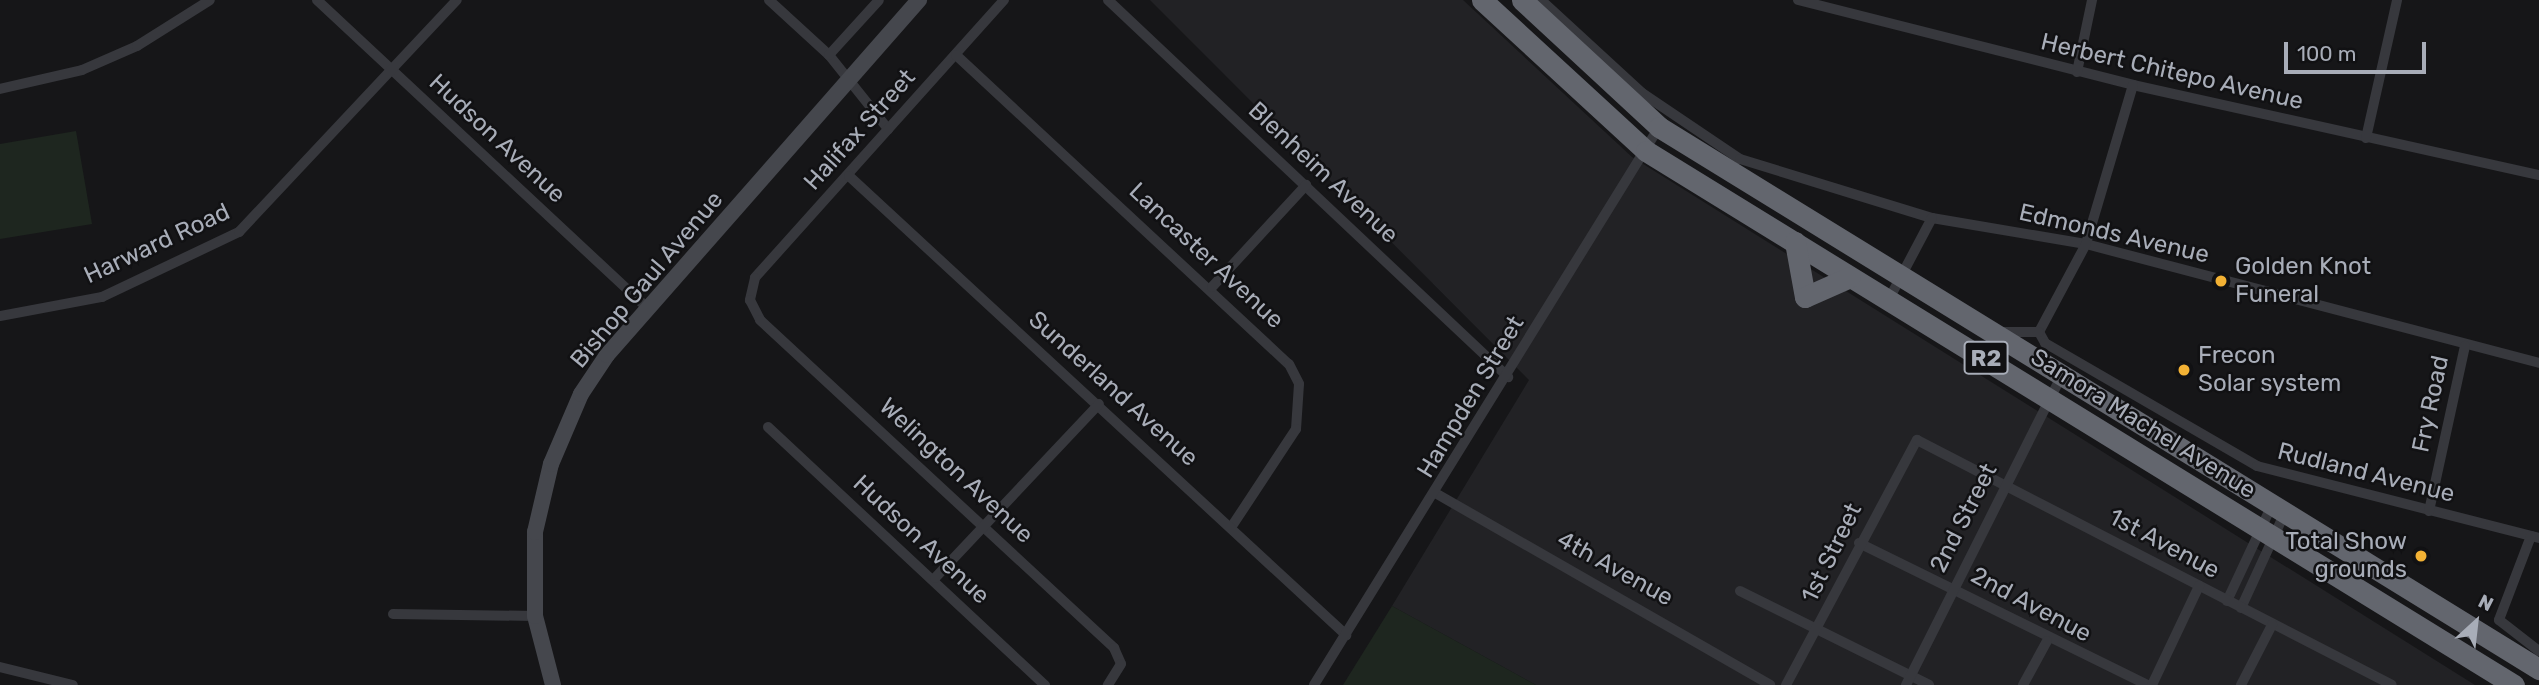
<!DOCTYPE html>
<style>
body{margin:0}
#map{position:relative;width:2539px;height:685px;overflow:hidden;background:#161618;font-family:Rubik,sans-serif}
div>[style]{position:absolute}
.built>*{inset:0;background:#222225}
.green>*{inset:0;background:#1e261f}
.street>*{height:10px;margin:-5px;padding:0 5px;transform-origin:5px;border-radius:5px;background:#37383d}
.secondary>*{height:16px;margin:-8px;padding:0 8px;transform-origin:8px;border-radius:8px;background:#45474d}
.highway>*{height:21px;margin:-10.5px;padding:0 10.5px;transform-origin:10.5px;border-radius:10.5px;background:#63666e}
.dots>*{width:19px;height:19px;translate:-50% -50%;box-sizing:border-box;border:4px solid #111113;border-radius:50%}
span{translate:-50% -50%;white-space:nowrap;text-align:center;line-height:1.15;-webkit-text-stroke:5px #111113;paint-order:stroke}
.shield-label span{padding:2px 5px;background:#111113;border:2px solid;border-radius:5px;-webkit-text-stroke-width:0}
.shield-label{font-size:23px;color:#a8adb8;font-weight:700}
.street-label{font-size:24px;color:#a8adb8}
.poi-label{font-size:24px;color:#a8adb8}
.left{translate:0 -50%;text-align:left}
.right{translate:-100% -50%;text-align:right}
.north{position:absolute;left:2441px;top:587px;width:70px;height:70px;-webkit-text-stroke:5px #111113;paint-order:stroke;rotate:27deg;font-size:19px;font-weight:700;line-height:28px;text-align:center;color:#a8adb8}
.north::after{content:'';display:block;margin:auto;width:24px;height:32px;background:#a8adb8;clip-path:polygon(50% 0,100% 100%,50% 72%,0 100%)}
.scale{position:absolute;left:2284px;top:42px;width:142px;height:32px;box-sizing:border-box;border:4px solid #a8adb8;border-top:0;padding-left:9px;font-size:21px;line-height:24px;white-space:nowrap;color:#a8adb8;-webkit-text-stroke:5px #111113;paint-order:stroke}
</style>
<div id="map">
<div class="built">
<i style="clip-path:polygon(1150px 0,1463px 0,1632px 157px,2475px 685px,1536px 685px,1392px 606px,1529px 380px)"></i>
</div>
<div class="green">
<i style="clip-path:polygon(76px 131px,92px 224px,0 239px,0 144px)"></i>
<i style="clip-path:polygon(1392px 606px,1536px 685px,1343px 685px)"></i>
</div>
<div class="street">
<i style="left:317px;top:0;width:453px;rotate:43deg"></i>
<i style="left:769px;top:0;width:81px;rotate:42.5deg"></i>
<i style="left:829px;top:55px;width:95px;rotate:51.4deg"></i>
<i style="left:1004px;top:0;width:373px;rotate:131.9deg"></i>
<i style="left:755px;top:278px;width:23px;rotate:103deg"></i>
<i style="left:750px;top:300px;width:22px;rotate:63deg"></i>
<i style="left:760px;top:320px;width:483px;rotate:42.8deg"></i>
<i style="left:1114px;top:648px;width:17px;rotate:66deg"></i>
<i style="left:1121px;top:664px;width:25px;rotate:122deg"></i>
<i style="left:1108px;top:0;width:550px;rotate:43.3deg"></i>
<i style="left:1541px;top:0;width:137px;rotate:42.6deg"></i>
<i style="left:1642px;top:93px;width:118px;rotate:34deg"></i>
<i style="left:1740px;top:159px;width:201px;rotate:17.1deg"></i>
<i style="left:1932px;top:218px;width:156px;rotate:9.6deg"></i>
<i style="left:2086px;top:244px;width:468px;rotate:14.7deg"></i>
<i style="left:1798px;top:0;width:346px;rotate:14.2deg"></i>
<i style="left:2133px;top:85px;width:416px;rotate:12.5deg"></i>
<i style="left:829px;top:55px;width:74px;rotate:-47.7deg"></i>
<i style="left:956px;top:55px;width:454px;rotate:42.9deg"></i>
<i style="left:1289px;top:364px;width:22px;rotate:63deg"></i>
<i style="left:1299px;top:384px;width:45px;rotate:93.8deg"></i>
<i style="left:1296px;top:429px;width:116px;rotate:123.4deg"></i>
<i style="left:2077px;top:72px;width:74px;rotate:-78.2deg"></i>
<i style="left:2133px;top:85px;width:166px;rotate:106.5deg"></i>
<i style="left:2086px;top:244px;width:100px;rotate:118.1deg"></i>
<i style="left:2039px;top:332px;width:13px;rotate:61deg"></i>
<i style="left:2045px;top:343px;width:245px;rotate:30.1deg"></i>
<i style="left:2257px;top:466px;width:291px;rotate:14.3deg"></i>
<i style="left:0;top:89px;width:84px;rotate:-13deg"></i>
<i style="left:82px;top:70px;width:60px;rotate:-23.6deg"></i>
<i style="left:137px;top:46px;width:86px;rotate:-32.2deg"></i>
<i style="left:2366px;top:138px;width:141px;rotate:-77.3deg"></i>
<i style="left:849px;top:176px;width:677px;rotate:42.72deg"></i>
<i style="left:1212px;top:287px;width:139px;rotate:-47.3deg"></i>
<i style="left:1888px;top:301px;width:94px;rotate:-62.1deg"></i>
<i style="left:0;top:316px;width:104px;rotate:-10.6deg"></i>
<i style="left:102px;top:297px;width:152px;rotate:-25.4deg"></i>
<i style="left:239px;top:232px;width:318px;rotate:-46.8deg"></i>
<i style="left:2004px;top:332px;width:35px"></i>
<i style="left:768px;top:427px;width:379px;rotate:43deg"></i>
<i style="left:1437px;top:494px;width:384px;rotate:29.8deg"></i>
<i style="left:2429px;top:511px;width:169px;rotate:-77.7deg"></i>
<i style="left:2531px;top:536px;width:90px;rotate:110.9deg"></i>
<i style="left:2499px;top:620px;width:51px;rotate:37.8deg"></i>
<i style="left:1859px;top:543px;width:321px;rotate:26.2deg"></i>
<i style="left:935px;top:578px;width:239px;rotate:-46.7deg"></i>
<i style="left:1740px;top:591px;width:211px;rotate:26.4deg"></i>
<i style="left:2227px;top:601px;width:108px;rotate:-64.9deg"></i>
<i style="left:2241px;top:608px;width:108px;rotate:-65.3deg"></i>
<i style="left:393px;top:614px;width:142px;rotate:0.8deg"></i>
<i style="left:0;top:667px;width:75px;rotate:13.9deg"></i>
<i style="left:1314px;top:685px;width:656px;rotate:-58.27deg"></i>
<i style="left:1786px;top:685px;width:278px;rotate:-61.9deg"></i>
<i style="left:1917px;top:440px;width:534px;rotate:27.28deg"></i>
<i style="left:1906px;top:685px;width:349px;rotate:-63.3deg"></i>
<i style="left:2023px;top:685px;width:50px;rotate:-61.4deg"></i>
<i style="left:2152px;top:685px;width:110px;rotate:-64.6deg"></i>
<i style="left:2241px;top:685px;width:68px;rotate:-62.7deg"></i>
</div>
<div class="secondary">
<i style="left:553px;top:685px;width:71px;rotate:-104.6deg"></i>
<i style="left:535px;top:616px;width:84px;rotate:-90deg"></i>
<i style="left:535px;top:532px;width:70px;rotate:-76.8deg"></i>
<i style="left:551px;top:464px;width:76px;rotate:-66.8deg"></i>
<i style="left:581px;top:394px;width:47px;rotate:-56.3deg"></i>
<i style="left:607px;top:355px;width:473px;rotate:-48.7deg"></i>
</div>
<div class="highway">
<i style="left:1482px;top:0;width:223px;rotate:42.6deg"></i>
<i style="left:1646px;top:151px;width:1019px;rotate:31.6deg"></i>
<i style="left:1522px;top:0;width:187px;rotate:42.8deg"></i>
<i style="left:1659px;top:127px;width:1034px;rotate:31.63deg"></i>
<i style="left:1795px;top:242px;width:56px;rotate:79.7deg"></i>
<i style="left:1805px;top:297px;width:49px;rotate:-24deg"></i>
</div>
<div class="dots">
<i style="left:2221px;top:281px;background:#f2b134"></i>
<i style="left:2184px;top:370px;background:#f2b134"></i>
<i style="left:2421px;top:556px;background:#f2b134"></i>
</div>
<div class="shield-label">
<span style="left:1986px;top:358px">R2</span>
</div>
<div class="street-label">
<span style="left:2172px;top:72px;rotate:13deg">Herbert Chitepo Avenue</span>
<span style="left:860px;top:130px;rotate:-48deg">Halifax Street</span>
<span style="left:497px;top:139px;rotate:43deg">Hudson Avenue</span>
<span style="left:1323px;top:173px;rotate:43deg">Blenheim Avenue</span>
<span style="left:2114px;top:234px;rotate:13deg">Edmonds Avenue</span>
<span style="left:157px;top:244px;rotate:-25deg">Harward Road</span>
<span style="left:1206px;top:256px;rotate:43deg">Lancaster Avenue</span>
<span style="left:647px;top:280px;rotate:-50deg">Bishop Gaul Avenue</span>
<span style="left:1113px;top:389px;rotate:42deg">Sunderland Avenue</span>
<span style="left:1471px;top:397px;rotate:-59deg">Hampden Street</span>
<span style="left:2431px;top:404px;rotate:-78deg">Fry Road</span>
<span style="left:2143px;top:424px;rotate:32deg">Samora Machel Avenue</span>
<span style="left:956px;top:471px;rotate:43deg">Welington Avenue</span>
<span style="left:2366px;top:473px;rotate:14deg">Rudland Avenue</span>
<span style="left:1964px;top:518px;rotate:-63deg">2nd Street</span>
<span style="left:921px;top:540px;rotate:43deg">Hudson Avenue</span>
<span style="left:2164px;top:544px;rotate:28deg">1st Avenue</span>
<span style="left:1832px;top:553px;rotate:-64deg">1st Street</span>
<span style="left:1615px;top:569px;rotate:29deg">4th Avenue</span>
<span style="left:2031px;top:605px;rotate:28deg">2nd Avenue</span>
</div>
<div class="poi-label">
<span class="left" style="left:2235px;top:281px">Golden Knot<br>Funeral</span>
<span class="left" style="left:2198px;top:370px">Frecon<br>Solar system</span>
<span class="right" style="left:2407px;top:556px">Total Show<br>grounds</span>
</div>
<div class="north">N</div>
<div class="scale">100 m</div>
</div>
